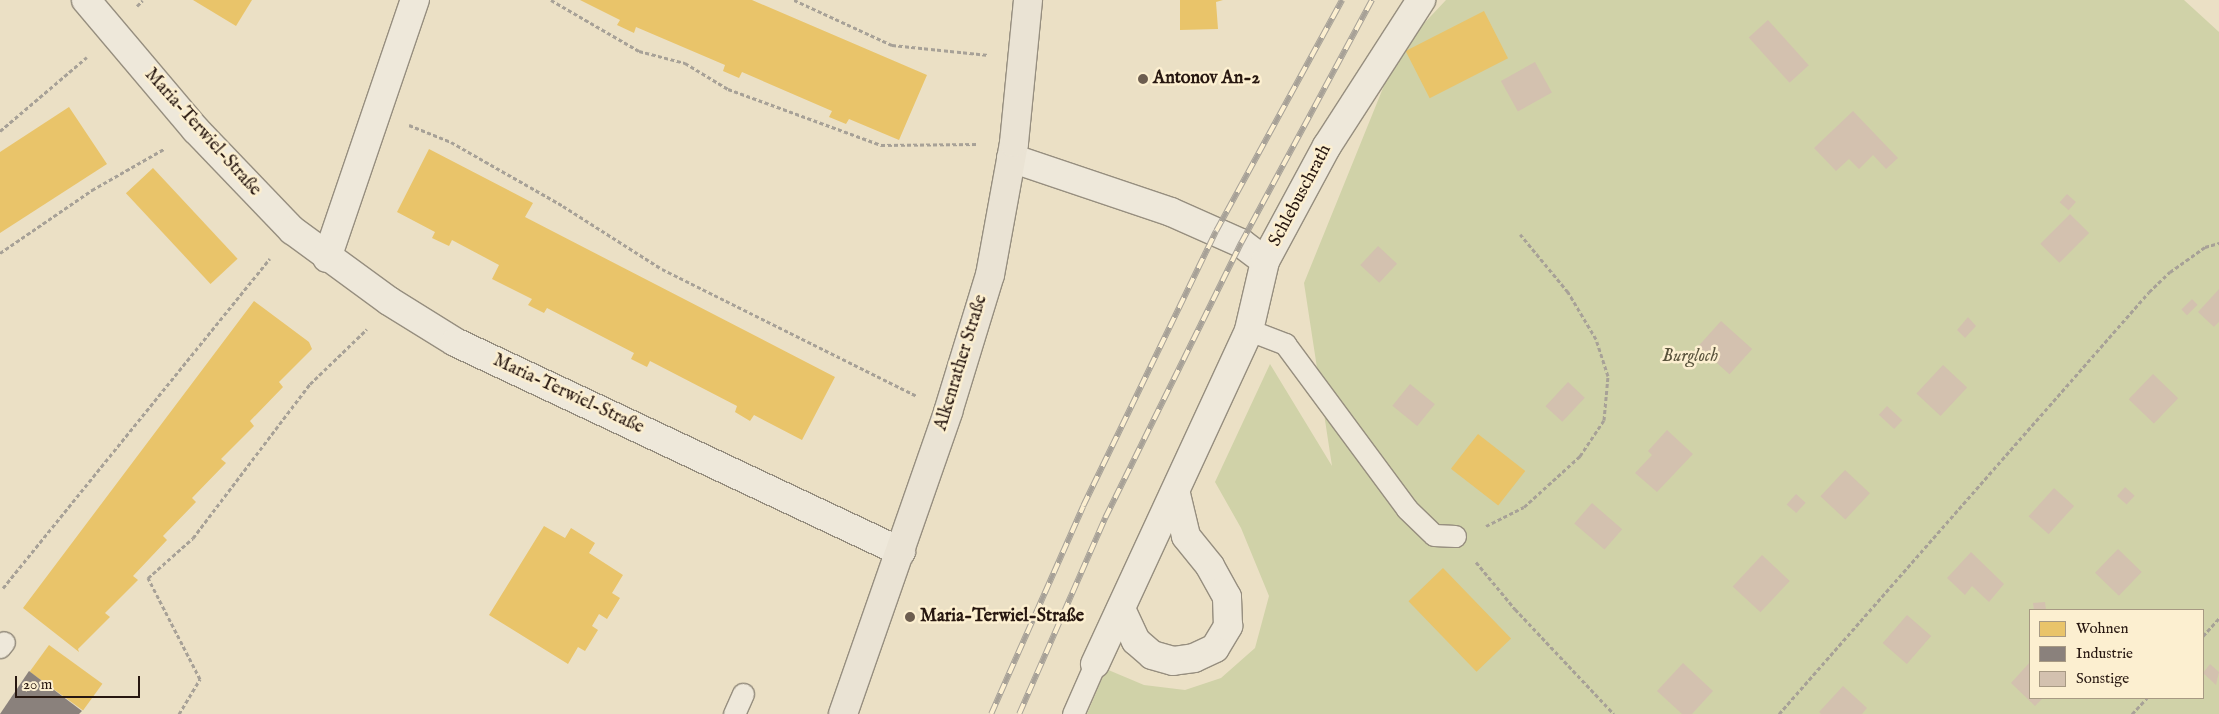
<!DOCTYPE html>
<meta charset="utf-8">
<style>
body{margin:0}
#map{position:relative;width:2219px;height:714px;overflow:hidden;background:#ebe0c5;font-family:"IM FELL English",serif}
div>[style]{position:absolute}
.green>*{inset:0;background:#d0d2a8}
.homes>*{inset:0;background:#e9c46a;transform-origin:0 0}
.industry>*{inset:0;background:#8a817c}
.building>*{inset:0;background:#d3c1af;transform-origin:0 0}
.path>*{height:3px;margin-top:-1.5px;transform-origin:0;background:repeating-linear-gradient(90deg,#a7a197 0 4px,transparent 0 6.5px)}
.roads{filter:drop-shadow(1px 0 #968e7f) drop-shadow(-1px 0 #968e7f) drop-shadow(0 1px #968e7f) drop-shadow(0 -1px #968e7f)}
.service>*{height:21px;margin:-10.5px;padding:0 10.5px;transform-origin:10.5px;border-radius:10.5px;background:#eee8da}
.minor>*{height:28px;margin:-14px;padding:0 14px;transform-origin:14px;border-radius:14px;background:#eee8da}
.primary>*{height:28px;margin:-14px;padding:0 14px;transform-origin:14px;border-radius:14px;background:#eae3d4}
.rail>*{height:5.5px;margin-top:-2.75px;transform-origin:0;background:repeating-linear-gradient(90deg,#fcefd0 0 11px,#a7a197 0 22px);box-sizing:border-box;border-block:1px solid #a7a197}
.dots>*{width:14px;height:14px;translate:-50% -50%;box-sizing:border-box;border:2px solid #fcefd0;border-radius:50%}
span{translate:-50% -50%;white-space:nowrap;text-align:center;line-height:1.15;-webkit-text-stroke:5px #fcefd0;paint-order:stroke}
.poi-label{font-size:18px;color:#271710;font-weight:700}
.left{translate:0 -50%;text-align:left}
.street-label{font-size:18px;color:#271710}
.park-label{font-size:18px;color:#5a543d;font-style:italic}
.legend{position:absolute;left:2029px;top:609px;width:175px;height:90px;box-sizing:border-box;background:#fcefd0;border:1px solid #a79983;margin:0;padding:6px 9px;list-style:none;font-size:15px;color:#271710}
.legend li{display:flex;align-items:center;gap:10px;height:25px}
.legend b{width:25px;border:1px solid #a79983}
.scale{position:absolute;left:15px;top:676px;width:125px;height:22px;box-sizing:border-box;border:2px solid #271710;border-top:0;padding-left:6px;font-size:15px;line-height:18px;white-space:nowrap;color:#271710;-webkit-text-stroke:4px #fcefd0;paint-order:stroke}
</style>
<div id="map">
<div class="green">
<i style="clip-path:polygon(evenodd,1446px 0,2184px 0,2219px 32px,2219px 714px,1087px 714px,1106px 669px,1144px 685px,1185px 690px,1221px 678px,1255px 648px,1269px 596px,1241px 528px,1215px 482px,1270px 364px,1332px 466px,1304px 283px,1398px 51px,1446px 0,2030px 610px,2203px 610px,2203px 698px,2030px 698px,2030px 610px)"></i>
</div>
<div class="homes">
<i style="clip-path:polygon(193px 0,252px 0,236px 26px)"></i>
<i style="clip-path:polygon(580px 0,752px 0,927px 75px,899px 140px,849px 119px,846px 124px,829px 117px,832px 111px,742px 72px,739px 78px,723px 71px,725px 65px,636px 27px,634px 33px,617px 25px,620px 20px)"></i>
<i style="clip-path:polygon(1180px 0,1223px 0,1216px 2px,1218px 29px,1180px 30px)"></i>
<i style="left:1484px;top:11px;width:53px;height:88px;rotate:63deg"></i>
<i style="clip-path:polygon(69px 107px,107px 164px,0 233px,0 152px)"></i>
<i style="clip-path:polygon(429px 149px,533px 203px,525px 217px,835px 377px,802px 440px,754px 415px,750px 421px,735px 412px,737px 406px,650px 361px,647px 367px,631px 359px,634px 353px,547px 308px,544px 313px,528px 305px,532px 299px,492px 279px,499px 265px,452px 240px,449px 246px,432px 238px,435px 232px,397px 212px)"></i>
<i style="left:153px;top:168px;width:124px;height:37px;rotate:47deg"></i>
<i style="clip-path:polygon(254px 301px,309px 342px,312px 349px,279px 382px,283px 387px,250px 421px,254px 426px,221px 459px,226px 463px,192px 498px,196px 502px,163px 536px,167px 540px,133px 576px,138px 580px,105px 613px,110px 617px,78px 649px,79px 652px,23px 608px)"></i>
<i style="left:1478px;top:434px;width:60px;height:44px;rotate:38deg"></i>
<i style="clip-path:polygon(544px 526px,565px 538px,571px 528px,595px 543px,589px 553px,623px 575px,612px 593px,620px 598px,607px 619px,599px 614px,592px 626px,598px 630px,585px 651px,578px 647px,568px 664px,489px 615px)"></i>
<i style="left:1443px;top:568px;width:98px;height:48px;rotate:46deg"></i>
<i style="left:49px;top:645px;width:66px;height:33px;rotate:36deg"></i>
</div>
<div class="industry">
<i style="clip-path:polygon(29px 671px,82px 711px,79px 714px,0 714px)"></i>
</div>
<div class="building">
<i style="left:1768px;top:20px;width:61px;height:26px;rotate:48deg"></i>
<i style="left:1535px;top:62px;width:35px;height:39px;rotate:61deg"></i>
<i style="clip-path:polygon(1853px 111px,1898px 158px,1886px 169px,1873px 155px,1859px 169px,1849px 159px,1836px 171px,1814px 148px)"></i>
<i style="left:2067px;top:194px;width:12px;height:11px;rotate:42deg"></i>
<i style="left:2070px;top:214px;width:27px;height:42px;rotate:45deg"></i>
<i style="left:1378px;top:246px;width:26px;height:26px;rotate:43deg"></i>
<i style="clip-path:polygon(2219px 289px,2219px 322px,2214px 327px,2198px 312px)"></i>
<i style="left:2192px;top:299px;width:8px;height:15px;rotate:45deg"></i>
<i style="clip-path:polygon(1968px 317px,1976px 326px,1965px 338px,1957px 330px)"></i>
<i style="left:1721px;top:321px;width:42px;height:34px;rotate:42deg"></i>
<i style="left:1943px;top:365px;width:33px;height:39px;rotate:43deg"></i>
<i style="left:2153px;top:374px;width:35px;height:35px;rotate:44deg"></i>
<i style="left:1568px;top:382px;width:23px;height:33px;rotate:43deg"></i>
<i style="left:1410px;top:384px;width:32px;height:28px;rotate:39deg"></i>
<i style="left:1887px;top:406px;width:21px;height:12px;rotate:43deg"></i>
<i style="clip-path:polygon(1667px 430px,1693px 454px,1657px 492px,1635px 473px,1652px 455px,1648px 451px)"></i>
<i style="left:1845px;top:470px;width:34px;height:36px;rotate:43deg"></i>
<i style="left:2125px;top:487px;width:13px;height:12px;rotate:42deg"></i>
<i style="left:2054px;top:488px;width:27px;height:38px;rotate:42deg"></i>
<i style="left:1796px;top:494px;width:13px;height:14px;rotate:42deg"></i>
<i style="left:1592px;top:503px;width:40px;height:27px;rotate:41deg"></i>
<i style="left:2118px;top:549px;width:33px;height:33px;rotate:44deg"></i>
<i style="clip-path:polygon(1971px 552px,2004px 584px,1989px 602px,1972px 586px,1965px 595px,1947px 578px)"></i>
<i style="left:1762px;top:555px;width:38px;height:43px;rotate:43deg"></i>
<i style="clip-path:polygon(2045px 602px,2046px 610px,2034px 610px,2033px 603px)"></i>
<i style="left:1907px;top:615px;width:32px;height:37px;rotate:41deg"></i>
<i style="clip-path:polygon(2030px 662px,2030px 698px,2043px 698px,2035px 706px,2011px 683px)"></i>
<i style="clip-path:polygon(1683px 663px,1713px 691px,1692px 714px,1682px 714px,1657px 691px)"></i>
<i style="clip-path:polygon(2210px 664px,2219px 672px,2216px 685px,2203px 673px)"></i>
<i style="clip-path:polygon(1843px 686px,1867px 708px,1862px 714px,1821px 714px,1819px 712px)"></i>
</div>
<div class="path">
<i style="left:551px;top:0;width:102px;rotate:30.1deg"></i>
<i style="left:639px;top:51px;width:48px;rotate:14.6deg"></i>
<i style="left:685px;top:63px;width:50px;rotate:31.2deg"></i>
<i style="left:728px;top:89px;width:163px;rotate:20.1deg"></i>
<i style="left:881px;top:145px;width:97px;rotate:-0.6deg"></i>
<i style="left:794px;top:0;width:108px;rotate:24.7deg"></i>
<i style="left:892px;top:45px;width:97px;rotate:5.9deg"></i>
<i style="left:137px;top:6px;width:8px;rotate:-45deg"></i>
<i style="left:409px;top:125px;width:45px;rotate:22deg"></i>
<i style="left:451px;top:142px;width:129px;rotate:29.7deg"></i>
<i style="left:563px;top:206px;width:117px;rotate:32.5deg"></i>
<i style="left:662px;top:269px;width:285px;rotate:26.5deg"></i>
<i style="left:0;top:131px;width:114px;rotate:-40.4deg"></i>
<i style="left:0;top:253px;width:112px;rotate:-34.4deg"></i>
<i style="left:92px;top:190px;width:83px;rotate:-29.7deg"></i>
<i style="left:1486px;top:526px;width:42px;rotate:-26.6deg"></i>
<i style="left:1524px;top:507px;width:76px;rotate:-42.3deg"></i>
<i style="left:1580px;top:456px;width:43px;rotate:-56.3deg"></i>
<i style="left:1604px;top:420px;width:44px;rotate:-84.8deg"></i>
<i style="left:1608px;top:376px;width:39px;rotate:-108deg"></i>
<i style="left:1596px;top:339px;width:55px;rotate:-120.8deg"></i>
<i style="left:1568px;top:292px;width:75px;rotate:-129.6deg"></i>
<i style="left:1476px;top:562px;width:61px;rotate:50.3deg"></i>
<i style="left:1515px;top:609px;width:144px;rotate:46.7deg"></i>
<i style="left:3px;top:588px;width:424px;rotate:-51deg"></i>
<i style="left:2203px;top:636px;width:24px;rotate:-48deg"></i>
<i style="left:179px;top:714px;width:41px;rotate:-59deg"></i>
<i style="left:200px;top:679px;width:114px;rotate:-117.2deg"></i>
<i style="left:148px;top:578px;width:60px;rotate:-41.6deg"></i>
<i style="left:193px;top:538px;width:193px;rotate:-52.8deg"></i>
<i style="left:310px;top:384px;width:79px;rotate:-44deg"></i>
<i style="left:1779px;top:714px;width:561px;rotate:-48.76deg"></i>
<i style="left:2149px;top:292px;width:29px;rotate:-44deg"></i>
<i style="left:2170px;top:272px;width:43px;rotate:-35.5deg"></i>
<i style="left:2205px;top:247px;width:15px;rotate:-16deg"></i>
<i style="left:2132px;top:714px;width:22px;rotate:-47deg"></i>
</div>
<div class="roads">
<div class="service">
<i style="left:1249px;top:330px;width:39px;rotate:21deg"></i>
<i style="left:1285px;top:344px;width:205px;rotate:53.5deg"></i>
<i style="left:1407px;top:509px;width:37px;rotate:44deg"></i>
<i style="left:1434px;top:535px;width:21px;rotate:3deg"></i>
<i style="left:0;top:647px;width:6px;rotate:-51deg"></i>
<i style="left:734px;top:714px;width:22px;rotate:-66deg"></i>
<i style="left:1073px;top:714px;width:55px;rotate:-66.3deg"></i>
</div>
<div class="minor">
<i style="left:86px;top:0;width:170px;rotate:49.8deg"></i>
<i style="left:196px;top:130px;width:139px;rotate:46.2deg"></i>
<i style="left:292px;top:230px;width:120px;rotate:36.2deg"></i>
<i style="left:389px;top:301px;width:78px;rotate:31.8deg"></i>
<i style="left:455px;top:342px;width:493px;rotate:25.2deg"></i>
<i style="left:1011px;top:158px;width:169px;rotate:18.6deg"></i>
<i style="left:1171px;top:212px;width:77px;rotate:23.9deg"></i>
<i style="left:1241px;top:243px;width:30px;rotate:37deg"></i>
<i style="left:327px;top:258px;width:273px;rotate:-71.2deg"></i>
<i style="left:1121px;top:609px;width:35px;rotate:65deg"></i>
<i style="left:1136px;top:641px;width:21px;rotate:41deg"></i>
<i style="left:1152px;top:655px;width:22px;rotate:16deg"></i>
<i style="left:1173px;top:661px;width:21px;rotate:-8deg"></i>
<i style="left:1194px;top:658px;width:23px;rotate:-25deg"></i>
<i style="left:1215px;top:648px;width:26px;rotate:-59deg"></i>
<i style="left:1228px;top:626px;width:29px;rotate:-92deg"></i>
<i style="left:1227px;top:597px;width:35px;rotate:-119deg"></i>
<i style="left:1210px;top:566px;width:38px;rotate:-129deg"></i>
<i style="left:1186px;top:536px;width:43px;rotate:-103.4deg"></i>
<i style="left:1095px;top:664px;width:368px;rotate:-65.2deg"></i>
<i style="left:1249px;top:330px;width:71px;rotate:-76.9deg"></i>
<i style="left:1265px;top:261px;width:131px;rotate:-61.7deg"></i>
<i style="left:1327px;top:146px;width:174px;rotate:-57.2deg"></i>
</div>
<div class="primary">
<i style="left:843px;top:714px;width:320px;rotate:-70.8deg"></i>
<i style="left:948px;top:412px;width:143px;rotate:-73deg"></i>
<i style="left:990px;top:275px;width:134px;rotate:-79.7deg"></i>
<i style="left:1014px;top:143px;width:144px;rotate:-84.4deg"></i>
</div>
</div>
<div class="rail">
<i style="left:991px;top:714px;width:227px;rotate:-66.1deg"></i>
<i style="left:1083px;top:506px;width:305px;rotate:-64.2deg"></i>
<i style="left:1216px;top:231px;width:263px;rotate:-61.4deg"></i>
<i style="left:1019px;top:714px;width:214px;rotate:-66.3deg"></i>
<i style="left:1105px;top:518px;width:307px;rotate:-63.7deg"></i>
<i style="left:1241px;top:243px;width:276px;rotate:-61.7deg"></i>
</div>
<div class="dots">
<i style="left:1143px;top:79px;background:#6c5d4f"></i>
<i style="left:910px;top:617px;background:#6c5d4f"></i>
</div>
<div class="poi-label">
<span class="left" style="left:1153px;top:79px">Antonov An-2</span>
<span class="left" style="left:920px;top:617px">Maria-Terwiel-Straße</span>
</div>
<div class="street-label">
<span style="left:202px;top:133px;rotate:48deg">Maria-Terwiel-Straße</span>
<span style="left:1301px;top:196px;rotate:-62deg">Schlebuschrath</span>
<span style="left:962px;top:363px;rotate:-73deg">Alkenrather Straße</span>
<span style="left:568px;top:395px;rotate:25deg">Maria-Terwiel-Straße</span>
</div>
<div class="park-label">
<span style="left:1690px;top:357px">Burgloch</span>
</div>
<ul class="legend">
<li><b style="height:14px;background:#e9c46a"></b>Wohnen</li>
<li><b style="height:14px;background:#8a817c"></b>Industrie</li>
<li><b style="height:14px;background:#d3c1af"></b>Sonstige</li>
</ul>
<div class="scale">20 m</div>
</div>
